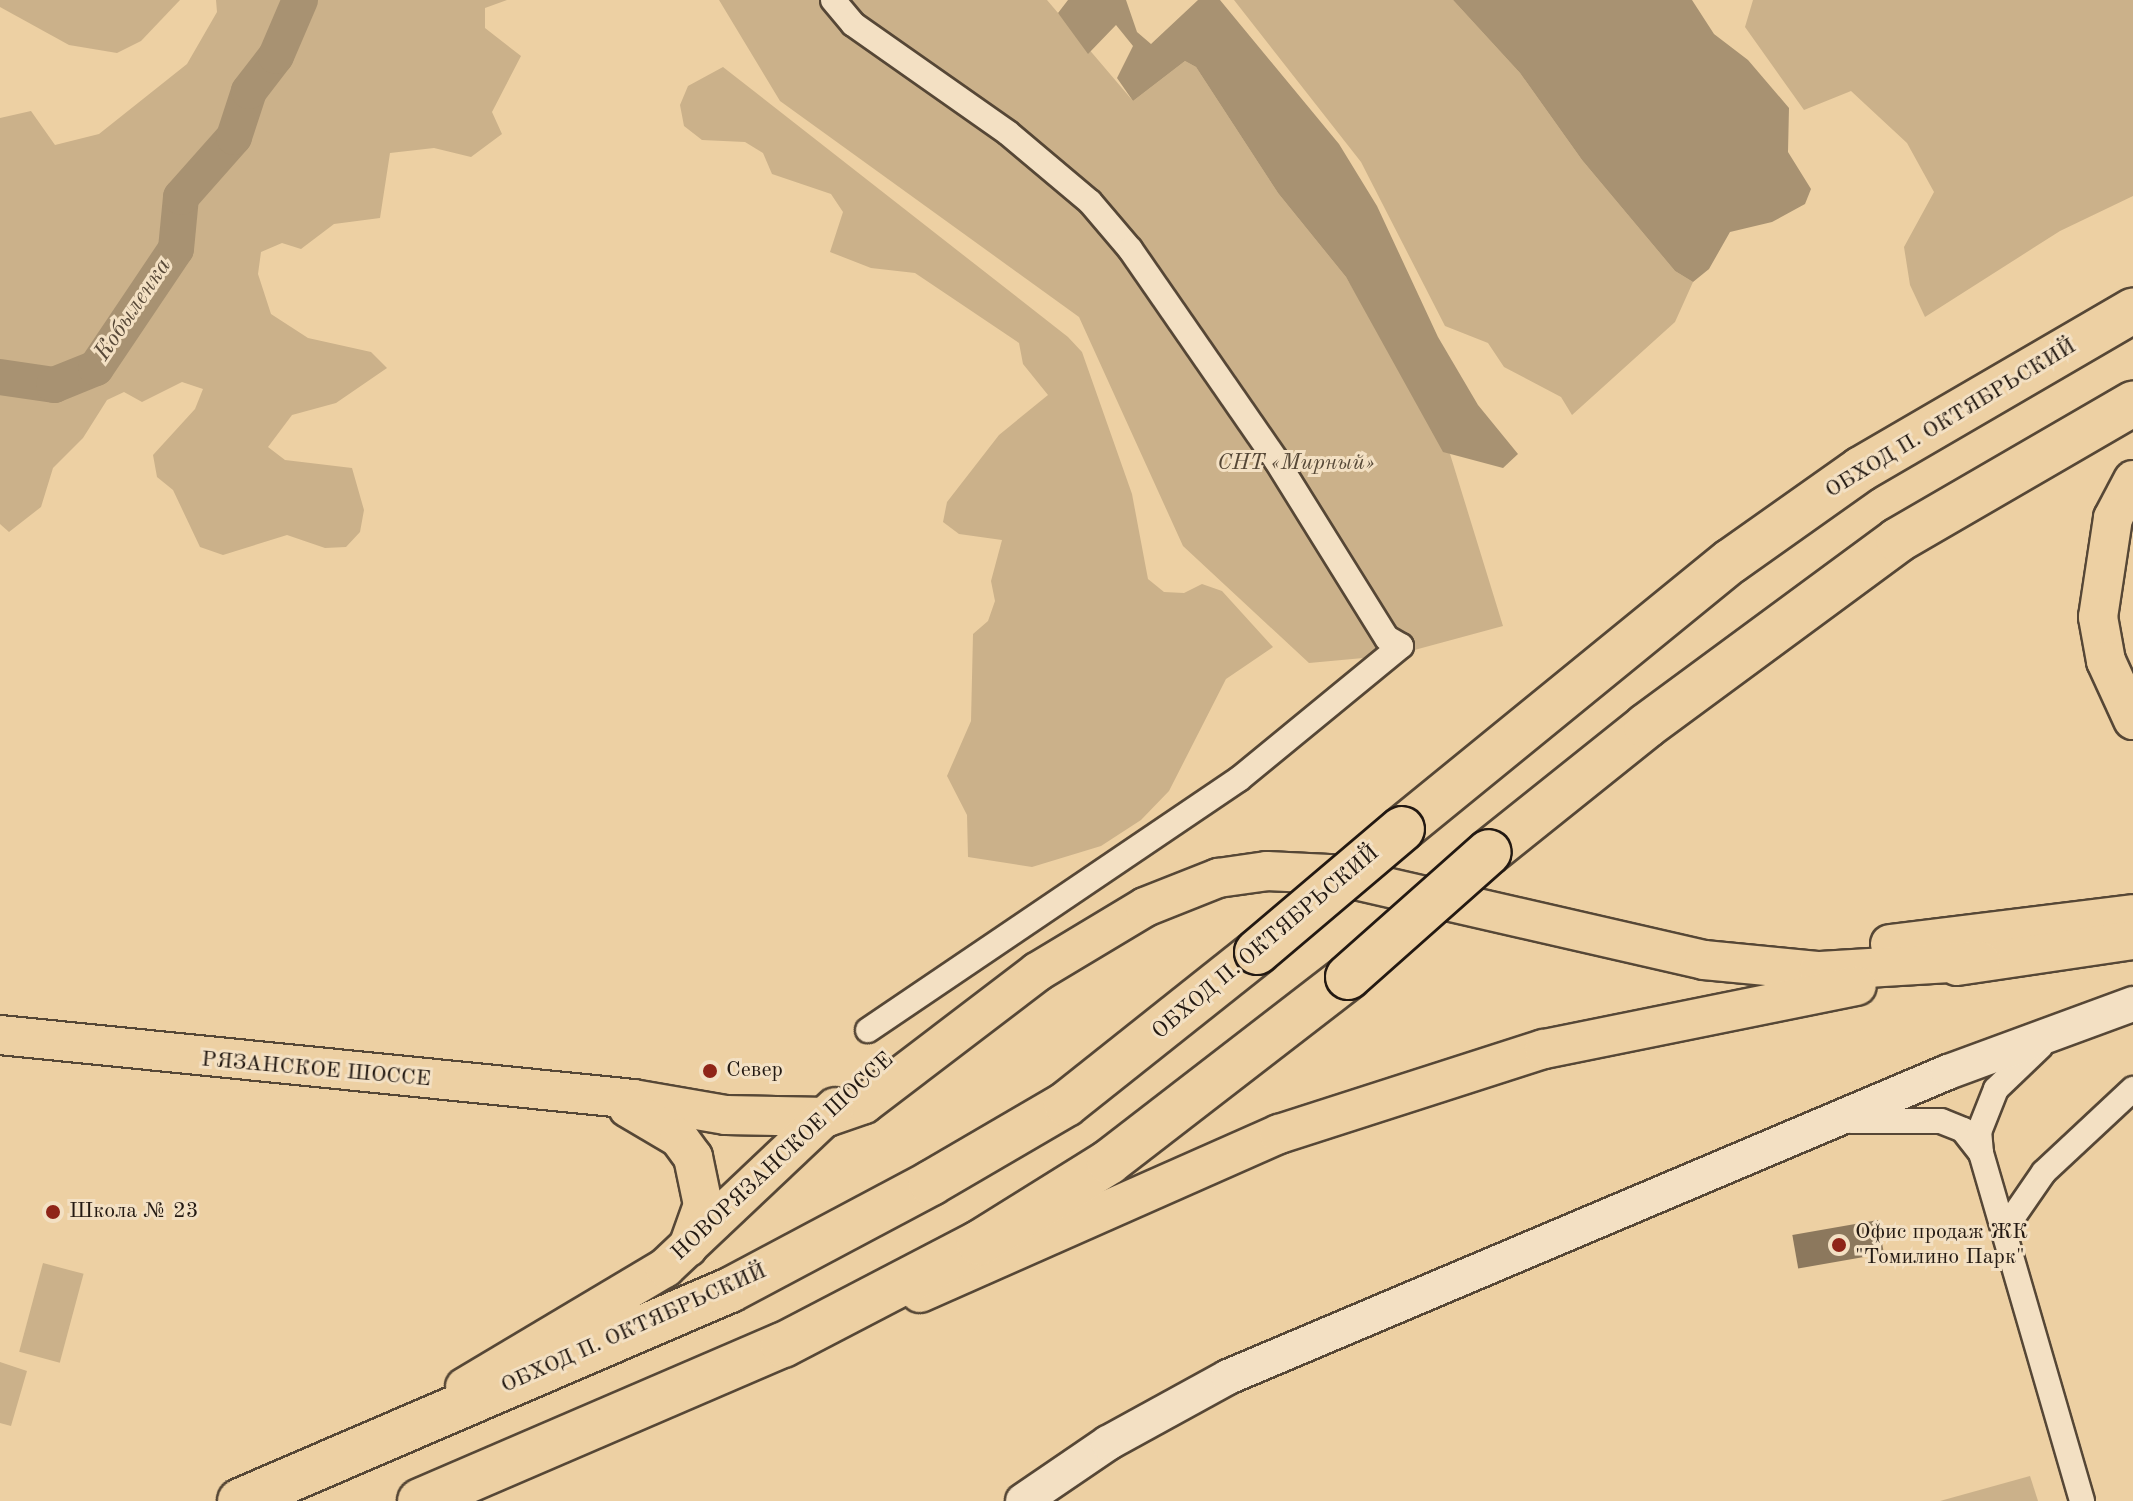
<!DOCTYPE html>
<meta charset="utf-8">
<style>
body{margin:0}
#map{position:relative;width:2133px;height:1501px;overflow:hidden;background:#edd0a3;font-family:"Old Standard TT",serif}
div>[style]{position:absolute}
.green>*{inset:0;background:#cbb18a;transform-origin:0 0}
.water>*{inset:0;background:#a89272}
.river>*{height:36px;margin:-18px;padding:0 18px;transform-origin:18px;border-radius:18px;background:#a89272}
.building>*{inset:0;background:#8c785d;transform-origin:0 0}
.roads{filter:drop-shadow(2px 0 #564736) drop-shadow(-2px 0 #564736) drop-shadow(0 2px #564736) drop-shadow(0 -2px #564736)}
.street>*{height:24px;margin:-12px;padding:0 12px;transform-origin:12px;border-radius:12px;background:#f3e0c3}
.secondary>*{height:34px;margin:-17px;padding:0 17px;transform-origin:17px;border-radius:17px;background:#f3e0c3}
.primary>*{height:38px;margin:-19px;padding:0 19px;transform-origin:19px;border-radius:19px;background:#edd0a3}
.highway>*{height:44px;margin:-22px;padding:0 22px;transform-origin:22px;border-radius:22px;background:#edd0a3}
.bridges{filter:drop-shadow(2px 0 #231912) drop-shadow(-2px 0 #231912) drop-shadow(0 2px #231912) drop-shadow(0 -2px #231912)}
.highway-bridge>*{height:44px;margin:-22px;padding:0 22px;transform-origin:22px;border-radius:22px;background:#edd0a3}
.dots>*{width:22px;height:22px;translate:-50% -50%;box-sizing:border-box;border:4px solid #f3e0c3;border-radius:50%}
span{translate:-50% -50%;white-space:nowrap;text-align:center;line-height:1.15;-webkit-text-stroke:6px #f3e0c3;paint-order:stroke}
.street-label{font-size:22px;color:#231912}
.park-label{font-size:22px;color:#554736;font-style:italic}
.poi-label{font-size:22px;color:#231912}
.left{translate:0 -50%;text-align:left}
.water-label{font-size:24px;color:#584938;font-style:italic}
</style>
<div id="map">
<div class="green">
<i style="clip-path:polygon(0 0,180px 0,141px 41px,117px 53px,69px 45px,0 7px)"></i>
<i style="clip-path:polygon(216px 0,507px 0,485px 8px,485px 28px,521px 56px,492px 112px,502px 134px,471px 157px,434px 148px,390px 153px,380px 218px,334px 224px,301px 249px,282px 243px,261px 252px,258px 274px,271px 314px,308px 338px,371px 352px,387px 368px,336px 403px,292px 415px,268px 447px,285px 460px,352px 468px,364px 510px,360px 532px,346px 547px,325px 548px,287px 535px,223px 555px,200px 547px,173px 490px,157px 477px,153px 455px,195px 409px,203px 389px,182px 382px,142px 402px,124px 392px,107px 400px,83px 438px,53px 468px,41px 507px,9px 532px,0 524px,0 118px,31px 111px,55px 145px,99px 134px,187px 64px,217px 12px)"></i>
<i style="clip-path:polygon(719px 0,1047px 0,1133px 101px,1185px 61px,1196px 67px,1278px 193px,1346px 277px,1450px 454px,1503px 626px,1396px 655px,1309px 663px,1183px 546px,1079px 317px,780px 101px)"></i>
<i style="clip-path:polygon(1234px 0,1453px 0,1520px 73px,1582px 160px,1675px 271px,1693px 282px,1675px 322px,1572px 415px,1561px 397px,1504px 367px,1488px 343px,1445px 326px,1361px 162px)"></i>
<i style="clip-path:polygon(1753px 0,2133px 0,2133px 196px,2060px 231px,1925px 317px,1910px 285px,1904px 247px,1934px 192px,1907px 143px,1851px 91px,1804px 110px,1745px 27px)"></i>
<i style="clip-path:polygon(723px 67px,1068px 337px,1082px 352px,1132px 494px,1148px 579px,1164px 592px,1184px 593px,1202px 584px,1222px 591px,1273px 647px,1226px 679px,1169px 791px,1141px 820px,1101px 846px,1032px 867px,968px 857px,967px 815px,947px 776px,971px 721px,973px 634px,988px 621px,995px 601px,991px 581px,1002px 540px,959px 534px,943px 522px,947px 502px,999px 435px,1048px 395px,1023px 364px,1019px 343px,915px 273px,871px 268px,830px 252px,843px 212px,831px 194px,772px 174px,763px 153px,745px 142px,702px 140px,684px 126px,680px 105px,688px 86px)"></i>
<i style="left:43px;top:1263px;width:42px;height:92px;rotate:15deg"></i>
<i style="clip-path:polygon(0 1362px,27px 1371px,11px 1426px,0 1423px)"></i>
<i style="clip-path:polygon(2030px 1476px,2038px 1501px,1940px 1501px)"></i>
</div>
<div class="water">
<i style="clip-path:polygon(1068px 0,1126px 0,1137px 32px,1151px 44px,1198px 0,1220px 0,1339px 144px,1377px 206px,1438px 337px,1478px 405px,1518px 454px,1503px 468px,1443px 452px,1346px 277px,1278px 193px,1196px 67px,1185px 61px,1133px 101px,1117px 78px,1133px 46px,1116px 25px,1088px 54px,1058px 13px)"></i>
<i style="clip-path:polygon(1453px 0,1692px 0,1714px 34px,1748px 60px,1789px 108px,1788px 152px,1811px 189px,1805px 204px,1772px 222px,1730px 232px,1709px 269px,1693px 282px,1675px 271px,1582px 160px,1520px 73px)"></i>
</div>
<div class="river">
<i style="left:0;top:377px;width:55px;rotate:8.4deg"></i>
<i style="left:54px;top:385px;width:45px;rotate:-22deg"></i>
<i style="left:96px;top:368px;width:143px;rotate:-56.1deg"></i>
<i style="left:176px;top:249px;width:52px;rotate:-84.5deg"></i>
<i style="left:181px;top:197px;width:80px;rotate:-48.5deg"></i>
<i style="left:234px;top:137px;width:48px;rotate:-71.9deg"></i>
<i style="left:249px;top:91px;width:44px;rotate:-52.4deg"></i>
<i style="left:276px;top:56px;width:61px;rotate:-66.8deg"></i>
</div>
<div class="building">
<i style="left:1878px;top:1220px;width:34px;height:87px;rotate:80deg"></i>
</div>
<div class="roads">
<div class="street">
<i style="left:833px;top:0;width:31px;rotate:50deg"></i>
<i style="left:853px;top:24px;width:189px;rotate:35.1deg"></i>
<i style="left:1008px;top:133px;width:107px;rotate:40.1deg"></i>
<i style="left:1090px;top:202px;width:62px;rotate:49.6deg"></i>
<i style="left:1130px;top:249px;width:257px;rotate:55.3deg"></i>
<i style="left:1276px;top:460px;width:210px;rotate:58.1deg"></i>
<i style="left:1387px;top:638px;width:16px;rotate:30deg"></i>
<i style="left:1401px;top:646px;width:210px;rotate:140.6deg"></i>
<i style="left:1239px;top:779px;width:448px;rotate:145.9deg"></i>
<i style="left:1851px;top:1121px;width:90px"></i>
<i style="left:1941px;top:1121px;width:24px;rotate:22deg"></i>
<i style="left:1963px;top:1130px;width:29px;rotate:52deg"></i>
<i style="left:1981px;top:1153px;width:362px;rotate:73.8deg"></i>
<i style="left:1981px;top:1153px;width:21px;rotate:-95deg"></i>
<i style="left:1979px;top:1132px;width:46px;rotate:-68.4deg"></i>
<i style="left:1996px;top:1089px;width:61px;rotate:-43.7deg"></i>
<i style="left:2004px;top:1230px;width:70px;rotate:-55.4deg"></i>
<i style="left:2044px;top:1172px;width:122px;rotate:-43deg"></i>
</div>
<div class="secondary">
<i style="left:1023px;top:1501px;width:103px;rotate:-34.3deg"></i>
<i style="left:1108px;top:1443px;width:137px;rotate:-28.8deg"></i>
<i style="left:1228px;top:1377px;width:782px;rotate:-22.96deg"></i>
<i style="left:1948px;top:1072px;width:197px;rotate:-20.2deg"></i>
</div>
<div class="primary">
<i style="left:2133px;top:480px;width:43px;rotate:117.8deg"></i>
<i style="left:2113px;top:518px;width:100px;rotate:98.6deg"></i>
<i style="left:2098px;top:617px;width:45px;rotate:79.7deg"></i>
<i style="left:2106px;top:661px;width:65px;rotate:65.4deg"></i>
<i style="left:1890px;top:944px;width:245px;rotate:-7deg"></i>
<i style="left:1957px;top:966px;width:178px;rotate:-8.4deg"></i>
<i style="left:0;top:1035px;width:636px;rotate:5.77deg"></i>
<i style="left:633px;top:1099px;width:94px;rotate:9.8deg"></i>
<i style="left:726px;top:1115px;width:101px;rotate:1.1deg"></i>
<i style="left:827px;top:1117px;width:39px;rotate:-19deg"></i>
<i style="left:864px;top:1104px;width:218px;rotate:-37.3deg"></i>
<i style="left:1037px;top:972px;width:126px;rotate:-31deg"></i>
<i style="left:1145px;top:907px;width:79px;rotate:-21.7deg"></i>
<i style="left:1218px;top:878px;width:49px;rotate:-8.1deg"></i>
<i style="left:1267px;top:871px;width:62px;rotate:2.8deg"></i>
<i style="left:1329px;top:874px;width:385px;rotate:12.9deg"></i>
<i style="left:1704px;top:960px;width:116px;rotate:5.5deg"></i>
<i style="left:1819px;top:971px;width:162px;rotate:-3.5deg"></i>
<i style="left:628px;top:1108px;width:59px;rotate:30.5deg"></i>
<i style="left:679px;top:1138px;width:24px;rotate:54deg"></i>
<i style="left:693px;top:1157px;width:49px;rotate:78.2deg"></i>
<i style="left:703px;top:1205px;width:45px;rotate:109.7deg"></i>
<i style="left:920px;top:1293px;width:393px;rotate:-23.9deg"></i>
<i style="left:1279px;top:1134px;width:278px;rotate:-17.8deg"></i>
<i style="left:1544px;top:1049px;width:319px;rotate:-11.4deg"></i>
<i style="left:465px;top:1387px;width:233px;rotate:-30.8deg"></i>
<i style="left:665px;top:1268px;width:234px;rotate:-43.4deg"></i>
</div>
<div class="highway">
<i style="left:1402px;top:829px;width:424px;rotate:-39.2deg"></i>
<i style="left:1731px;top:561px;width:159px;rotate:-35.3deg"></i>
<i style="left:1861px;top:469px;width:315px;rotate:-30.2deg"></i>
<i style="left:1489px;top:852px;width:201px;rotate:-38.7deg"></i>
<i style="left:1646px;top:726px;width:313px;rotate:-36.4deg"></i>
<i style="left:1898px;top:540px;width:272px;rotate:-30.1deg"></i>
<i style="left:240px;top:1501px;width:533px;rotate:-23.3deg"></i>
<i style="left:730px;top:1290px;width:228px;rotate:-28deg"></i>
<i style="left:931px;top:1183px;width:156px;rotate:-30.3deg"></i>
<i style="left:1066px;top:1104px;width:244px;rotate:-38.5deg"></i>
<i style="left:420px;top:1501px;width:395px;rotate:-23.3deg"></i>
<i style="left:783px;top:1345px;width:221px;rotate:-27.5deg"></i>
<i style="left:979px;top:1243px;width:153px;rotate:-31.9deg"></i>
<i style="left:1109px;top:1162px;width:302px;rotate:-37.7deg"></i>
</div>
</div>
<div class="bridges">
<div class="highway-bridge">
<i style="left:1257px;top:952px;width:190px;rotate:-40.3deg"></i>
<i style="left:1348px;top:977px;width:188px;rotate:-41.6deg"></i>
</div>
</div>
<div class="dots">
<i style="left:710px;top:1071px;background:#8f2418"></i>
<i style="left:53px;top:1212px;background:#8f2418"></i>
<i style="left:1839px;top:1245px;background:#8f2418"></i>
</div>
<div class="street-label">
<span style="left:1951px;top:419px;rotate:-31deg">ОБХОД П. ОКТЯБРЬСКИЙ</span>
<span style="left:1266px;top:943px;rotate:-40deg">ОБХОД П. ОКТЯБРЬСКИЙ</span>
<span style="left:316px;top:1070px;rotate:5deg">РЯЗАНСКОЕ ШОССЕ</span>
<span style="left:783px;top:1157px;rotate:-43deg">НОВОРЯЗАНСКОЕ ШОССЕ</span>
<span style="left:634px;top:1329px;rotate:-24deg">ОБХОД П. ОКТЯБРЬСКИЙ</span>
</div>
<div class="park-label">
<span style="left:1296px;top:464px">СНТ «Мирный»</span>
</div>
<div class="poi-label">
<span class="left" style="left:726px;top:1071px">Север</span>
<span class="left" style="left:69px;top:1212px">Школа № 23</span>
<span class="left" style="left:1855px;top:1245px">Офис продаж ЖК<br>"Томилино Парк"</span>
</div>
<div class="water-label">
<span style="left:134px;top:310px;rotate:-56deg">Кобыленка</span>
</div>
</div>
